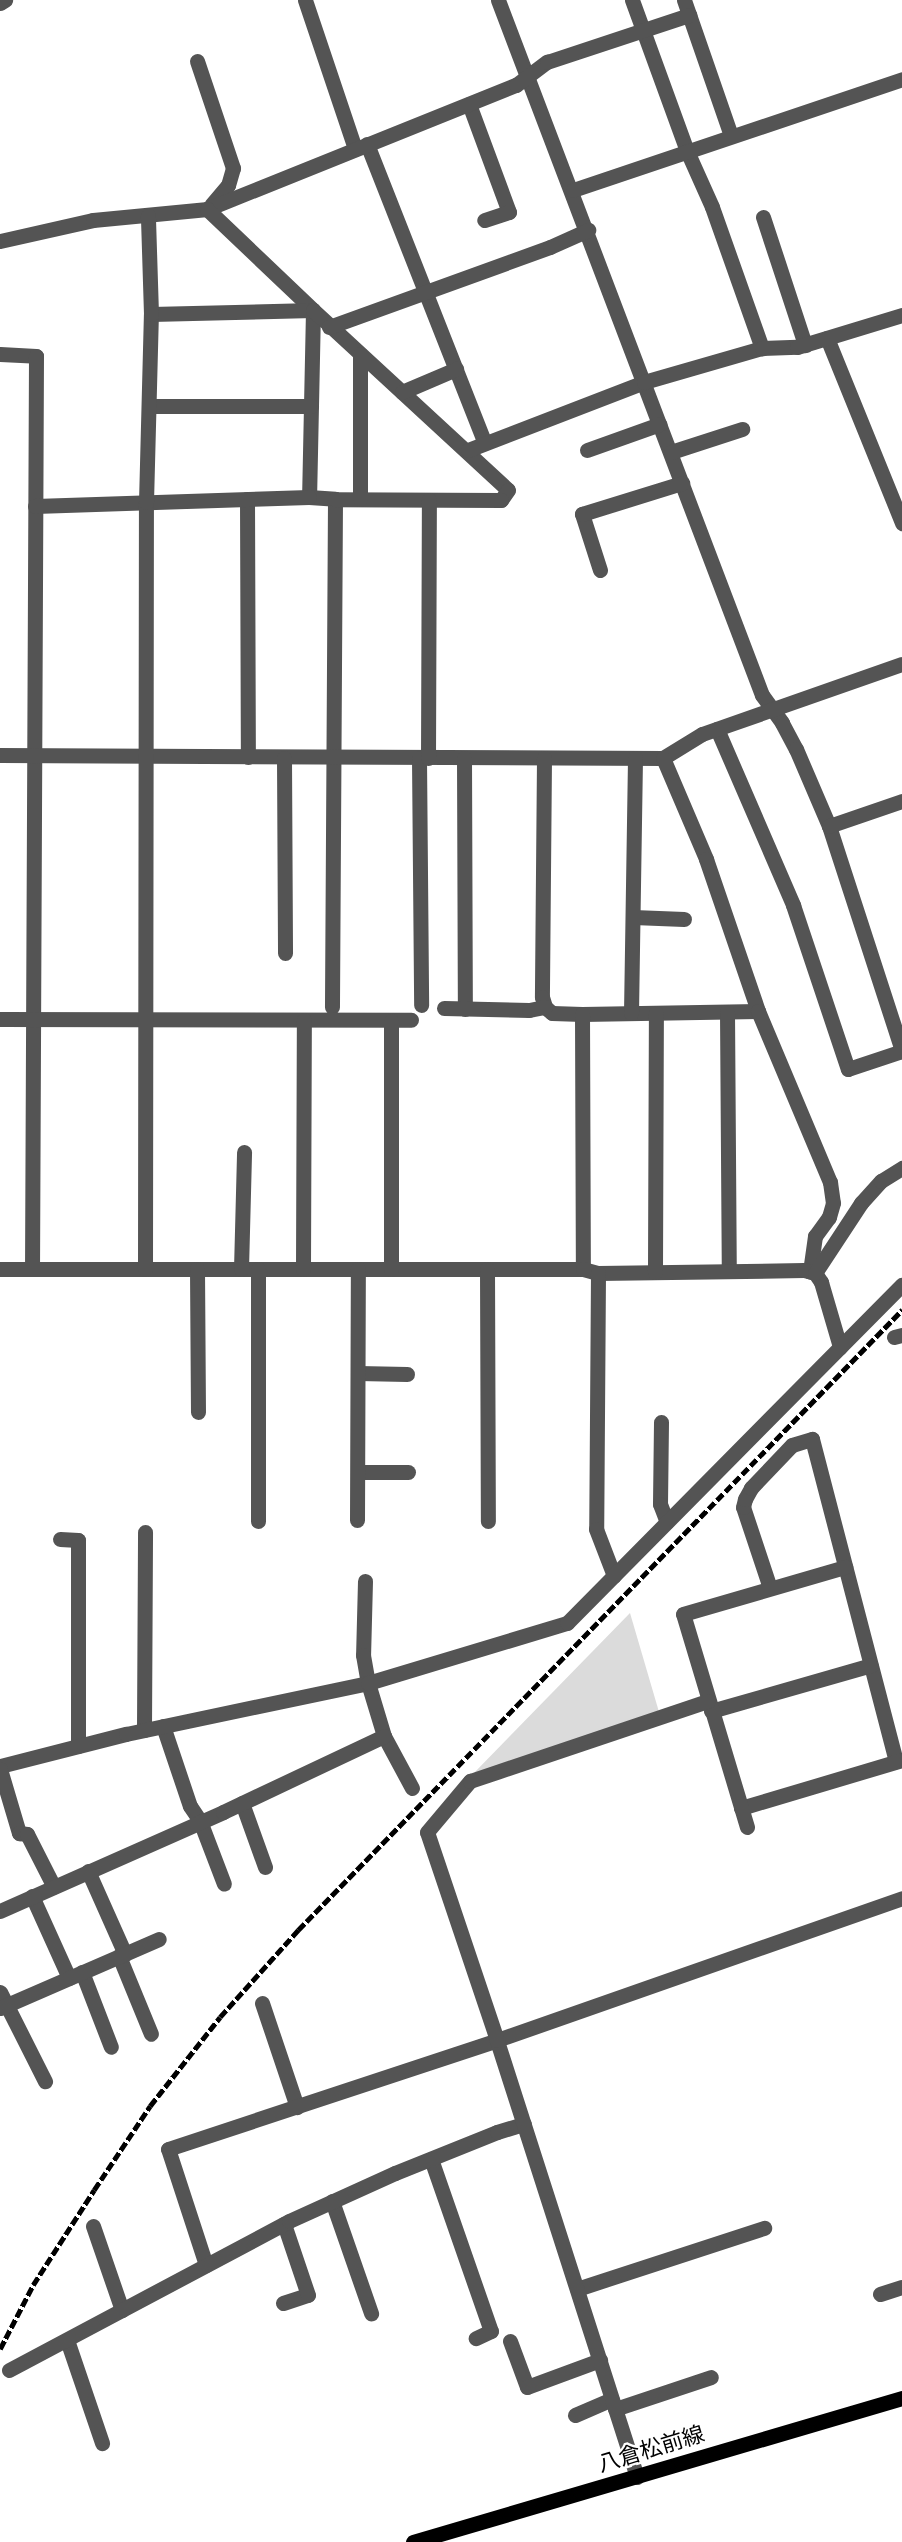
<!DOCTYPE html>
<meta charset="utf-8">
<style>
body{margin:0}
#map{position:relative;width:902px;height:2542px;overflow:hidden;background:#fff;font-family:Jost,"Noto Sans JP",sans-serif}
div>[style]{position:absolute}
.green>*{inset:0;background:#dbdbdb}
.minor>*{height:15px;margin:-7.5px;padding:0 7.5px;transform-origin:7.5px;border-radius:7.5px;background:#545454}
.major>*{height:15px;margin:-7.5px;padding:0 7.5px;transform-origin:7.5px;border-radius:7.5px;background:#000}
.rail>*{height:4.5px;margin-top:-2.25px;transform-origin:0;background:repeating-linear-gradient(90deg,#000 0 9px,transparent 0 12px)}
span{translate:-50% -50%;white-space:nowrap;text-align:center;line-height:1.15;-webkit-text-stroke:4.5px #fff;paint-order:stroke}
.street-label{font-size:22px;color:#000}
</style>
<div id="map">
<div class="green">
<i style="clip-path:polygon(630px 1613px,659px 1712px,472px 1775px)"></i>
</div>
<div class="minor">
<i style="left:305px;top:0;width:157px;rotate:71.4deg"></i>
<i style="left:498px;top:0;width:743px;rotate:69.2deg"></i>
<i style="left:762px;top:695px;width:34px;rotate:54deg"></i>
<i style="left:782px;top:723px;width:30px;rotate:62deg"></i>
<i style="left:796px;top:749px;width:84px;rotate:66.8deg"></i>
<i style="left:829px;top:826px;width:237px;rotate:72deg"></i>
<i style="left:632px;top:0;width:161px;rotate:70deg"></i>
<i style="left:687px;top:151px;width:61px;rotate:65.9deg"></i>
<i style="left:712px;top:207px;width:150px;rotate:70.5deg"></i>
<i style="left:684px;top:0;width:144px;rotate:70.9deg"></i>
<i style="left:0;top:3px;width:6px;rotate:-31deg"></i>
<i style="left:197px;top:61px;width:113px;rotate:71.4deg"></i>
<i style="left:233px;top:168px;width:18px;rotate:106deg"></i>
<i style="left:228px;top:185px;width:26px;rotate:130deg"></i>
<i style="left:469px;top:104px;width:115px;rotate:69.7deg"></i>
<i style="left:509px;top:212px;width:26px;rotate:162deg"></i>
<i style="left:367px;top:144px;width:321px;rotate:68.5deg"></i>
<i style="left:573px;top:190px;width:347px;rotate:-18.6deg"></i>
<i style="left:207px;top:209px;width:333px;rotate:-21.9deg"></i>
<i style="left:516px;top:85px;width:39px;rotate:-37deg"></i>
<i style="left:547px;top:62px;width:150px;rotate:-18.3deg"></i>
<i style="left:763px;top:217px;width:135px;rotate:71.8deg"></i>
<i style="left:0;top:241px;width:95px;rotate:-12.7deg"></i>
<i style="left:93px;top:220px;width:115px;rotate:-5.5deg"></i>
<i style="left:207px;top:209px;width:146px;rotate:43.6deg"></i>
<i style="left:313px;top:310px;width:187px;rotate:91.2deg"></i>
<i style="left:309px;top:497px;width:26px;rotate:4deg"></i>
<i style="left:335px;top:499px;width:508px;rotate:90.34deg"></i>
<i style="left:151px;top:314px;width:162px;rotate:-1.4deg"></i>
<i style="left:313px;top:310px;width:265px;rotate:42.7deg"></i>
<i style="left:508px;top:490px;width:12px;rotate:125deg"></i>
<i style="left:501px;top:500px;width:166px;rotate:-179.7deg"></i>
<i style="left:329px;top:327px;width:235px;rotate:-19.9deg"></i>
<i style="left:550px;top:247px;width:42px;rotate:-24.1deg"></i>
<i style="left:827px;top:338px;width:200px;rotate:67.9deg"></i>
<i style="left:0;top:354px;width:36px;rotate:3deg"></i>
<i style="left:36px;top:356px;width:913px;rotate:90.25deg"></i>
<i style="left:402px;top:392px;width:59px;rotate:-23.1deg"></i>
<i style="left:150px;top:406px;width:161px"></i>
<i style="left:468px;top:450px;width:189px;rotate:-21.1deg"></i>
<i style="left:644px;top:382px;width:123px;rotate:-16.1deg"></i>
<i style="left:762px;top:348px;width:35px;rotate:-2deg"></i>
<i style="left:797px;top:347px;width:110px;rotate:-16.9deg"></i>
<i style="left:587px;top:450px;width:77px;rotate:-19.6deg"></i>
<i style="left:671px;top:452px;width:75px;rotate:-17.9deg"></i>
<i style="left:247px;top:499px;width:258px;rotate:89.8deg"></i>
<i style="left:360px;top:499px;width:145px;rotate:-90deg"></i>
<i style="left:35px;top:506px;width:274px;rotate:-1.9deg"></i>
<i style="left:600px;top:570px;width:59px;rotate:-107.8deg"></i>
<i style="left:582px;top:514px;width:105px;rotate:-17.2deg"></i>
<i style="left:717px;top:729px;width:192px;rotate:66.6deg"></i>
<i style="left:793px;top:905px;width:173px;rotate:71.5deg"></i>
<i style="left:848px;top:1069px;width:57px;rotate:-18.4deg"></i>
<i style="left:0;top:755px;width:663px;rotate:0.26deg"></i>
<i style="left:663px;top:758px;width:46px;rotate:-31.6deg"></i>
<i style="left:702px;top:734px;width:212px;rotate:-19.3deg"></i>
<i style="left:284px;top:758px;width:195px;rotate:89.7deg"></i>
<i style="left:419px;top:758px;width:247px;rotate:89.5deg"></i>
<i style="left:428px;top:758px;width:258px;rotate:-89.8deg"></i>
<i style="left:464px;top:758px;width:251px;rotate:89.8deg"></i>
<i style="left:544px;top:758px;width:239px;rotate:90.5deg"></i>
<i style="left:542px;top:997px;width:10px;rotate:73deg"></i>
<i style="left:545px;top:1007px;width:9px;rotate:41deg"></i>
<i style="left:552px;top:1013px;width:30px;rotate:2deg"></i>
<i style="left:582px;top:1014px;width:176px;rotate:-1deg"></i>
<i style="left:663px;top:758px;width:110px;rotate:66.9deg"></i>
<i style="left:706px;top:859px;width:161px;rotate:71.1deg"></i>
<i style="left:758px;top:1011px;width:186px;rotate:67.2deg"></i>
<i style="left:830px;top:1182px;width:21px;rotate:82deg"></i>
<i style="left:833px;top:1203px;width:15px;rotate:106deg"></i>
<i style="left:829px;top:1217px;width:24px;rotate:126deg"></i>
<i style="left:815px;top:1236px;width:36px;rotate:98deg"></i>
<i style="left:829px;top:826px;width:77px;rotate:-18.9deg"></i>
<i style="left:633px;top:917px;width:51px;rotate:2.2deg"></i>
<i style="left:444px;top:1008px;width:85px;rotate:1.3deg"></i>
<i style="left:529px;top:1010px;width:16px;rotate:-11deg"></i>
<i style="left:727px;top:1012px;width:259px;rotate:89.6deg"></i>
<i style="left:631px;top:1013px;width:255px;rotate:-89.1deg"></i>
<i style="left:582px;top:1014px;width:255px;rotate:89.8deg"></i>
<i style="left:0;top:1019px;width:411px;rotate:0.1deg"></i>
<i style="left:0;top:1269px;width:583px"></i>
<i style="left:583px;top:1269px;width:16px;rotate:15deg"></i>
<i style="left:598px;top:1273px;width:206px;rotate:-0.8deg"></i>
<i style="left:804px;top:1270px;width:11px;rotate:15deg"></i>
<i style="left:815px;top:1273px;width:11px;rotate:56deg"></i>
<i style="left:821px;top:1282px;width:68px;rotate:73.7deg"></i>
<i style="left:145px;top:1269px;width:767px;rotate:-89.93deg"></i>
<i style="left:146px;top:502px;width:188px;rotate:-88.5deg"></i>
<i style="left:151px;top:314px;width:98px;rotate:-91.8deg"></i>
<i style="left:197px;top:1269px;width:143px;rotate:89.6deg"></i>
<i style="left:241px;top:1269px;width:117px;rotate:-88.5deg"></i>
<i style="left:303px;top:1269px;width:249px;rotate:-89.8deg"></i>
<i style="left:391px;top:1269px;width:248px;rotate:-90deg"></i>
<i style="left:487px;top:1269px;width:252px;rotate:89.8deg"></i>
<i style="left:655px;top:1272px;width:259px;rotate:-89.8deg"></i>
<i style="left:598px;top:1273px;width:256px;rotate:90.4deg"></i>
<i style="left:596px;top:1529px;width:50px;rotate:69deg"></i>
<i style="left:815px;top:1273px;width:84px;rotate:-56.7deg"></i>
<i style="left:861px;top:1203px;width:30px;rotate:-48deg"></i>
<i style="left:881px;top:1181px;width:25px;rotate:-32deg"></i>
<i style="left:894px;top:1337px;width:8px;rotate:-14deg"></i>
<i style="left:358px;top:1373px;width:49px;rotate:1.2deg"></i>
<i style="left:661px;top:1422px;width:82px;rotate:90.7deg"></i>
<i style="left:660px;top:1504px;width:19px;rotate:69deg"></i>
<i style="left:358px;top:1472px;width:50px"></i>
<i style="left:357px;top:1520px;width:251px;rotate:-89.8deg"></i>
<i style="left:258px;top:1521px;width:252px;rotate:-90deg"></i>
<i style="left:60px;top:1539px;width:18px;rotate:3deg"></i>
<i style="left:78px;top:1540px;width:206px;rotate:90deg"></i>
<i style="left:365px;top:1581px;width:74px;rotate:91.5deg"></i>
<i style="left:363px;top:1655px;width:28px;rotate:80deg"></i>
<i style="left:368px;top:1683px;width:55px;rotate:73.2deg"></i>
<i style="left:384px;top:1736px;width:59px;rotate:61.7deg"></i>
<i style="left:770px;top:1588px;width:85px;rotate:-108.4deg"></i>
<i style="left:743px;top:1507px;width:8px;rotate:-76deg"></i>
<i style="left:745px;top:1499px;width:13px;rotate:-61deg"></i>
<i style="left:751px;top:1488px;width:59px;rotate:-46.4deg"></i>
<i style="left:792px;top:1445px;width:21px;rotate:-17deg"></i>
<i style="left:812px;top:1439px;width:333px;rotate:75.4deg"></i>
<i style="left:711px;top:1711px;width:166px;rotate:-16deg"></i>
<i style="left:163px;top:1726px;width:84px;rotate:71.4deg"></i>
<i style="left:190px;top:1806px;width:18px;rotate:56deg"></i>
<i style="left:200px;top:1821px;width:67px;rotate:69.1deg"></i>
<i style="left:144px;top:1730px;width:198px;rotate:-89.7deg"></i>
<i style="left:0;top:1766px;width:130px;rotate:-14.3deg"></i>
<i style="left:126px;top:1734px;width:247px;rotate:-11.9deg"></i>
<i style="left:368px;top:1683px;width:208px;rotate:-16.8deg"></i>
<i style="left:567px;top:1623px;width:476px;rotate:-45.3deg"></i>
<i style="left:0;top:1769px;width:67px;rotate:73.5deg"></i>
<i style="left:19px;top:1833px;width:8px;rotate:7deg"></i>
<i style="left:27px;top:1834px;width:59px;rotate:63deg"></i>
<i style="left:242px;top:1803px;width:68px;rotate:70.2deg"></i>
<i style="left:741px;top:1808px;width:168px;rotate:-16.6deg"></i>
<i style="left:747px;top:1827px;width:222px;rotate:-106.7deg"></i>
<i style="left:683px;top:1614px;width:169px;rotate:-16.2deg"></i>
<i style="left:88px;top:1871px;width:91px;rotate:66deg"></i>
<i style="left:32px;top:1896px;width:90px;rotate:65.7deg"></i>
<i style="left:0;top:1911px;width:244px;rotate:-23.9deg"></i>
<i style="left:223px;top:1812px;width:178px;rotate:-25.3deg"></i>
<i style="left:119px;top:1956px;width:84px;rotate:67.7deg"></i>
<i style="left:82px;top:1972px;width:80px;rotate:68.9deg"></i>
<i style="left:0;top:1992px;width:100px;rotate:63.2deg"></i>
<i style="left:262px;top:2003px;width:110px;rotate:71.4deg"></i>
<i style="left:0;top:2008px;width:173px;rotate:-23.5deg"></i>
<i style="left:431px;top:2159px;width:182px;rotate:70.8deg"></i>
<i style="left:491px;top:2331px;width:17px;rotate:155deg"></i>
<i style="left:332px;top:2201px;width:119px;rotate:70.8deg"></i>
<i style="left:93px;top:2226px;width:89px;rotate:71deg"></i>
<i style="left:206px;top:2265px;width:122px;rotate:-108.1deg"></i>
<i style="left:168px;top:2149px;width:347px;rotate:-18.3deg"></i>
<i style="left:497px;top:2040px;width:429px;rotate:-19.3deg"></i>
<i style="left:577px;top:2289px;width:197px;rotate:-18.1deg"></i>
<i style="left:880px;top:2294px;width:23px;rotate:-18deg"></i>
<i style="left:283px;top:2303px;width:26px;rotate:-18deg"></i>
<i style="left:308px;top:2295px;width:75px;rotate:-108.7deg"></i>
<i style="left:67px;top:2340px;width:109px;rotate:71.2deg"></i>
<i style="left:510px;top:2341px;width:49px;rotate:69.7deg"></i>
<i style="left:527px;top:2387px;width:78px;rotate:-20.3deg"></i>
<i style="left:9px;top:2370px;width:317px;rotate:-28deg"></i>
<i style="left:289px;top:2221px;width:116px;rotate:-24.4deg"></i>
<i style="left:395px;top:2173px;width:110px;rotate:-21.9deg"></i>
<i style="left:497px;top:2132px;width:28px;rotate:-17deg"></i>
<i style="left:615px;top:2409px;width:101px;rotate:-18.4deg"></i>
<i style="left:575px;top:2415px;width:40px;rotate:-23.4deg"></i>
<i style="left:637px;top:2477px;width:459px;rotate:-107.8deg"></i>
<i style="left:497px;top:2040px;width:219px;rotate:-108.6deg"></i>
<i style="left:427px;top:1832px;width:67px;rotate:-49.9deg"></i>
<i style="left:470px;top:1781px;width:251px;rotate:-18.6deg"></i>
</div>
<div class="major">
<i style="left:413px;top:2542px;width:510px;rotate:-16.41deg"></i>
</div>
<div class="rail">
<i style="left:0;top:2349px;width:72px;rotate:-62.7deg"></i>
<i style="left:33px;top:2285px;width:113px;rotate:-57.3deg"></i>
<i style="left:94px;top:2190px;width:101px;rotate:-56.3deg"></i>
<i style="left:150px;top:2106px;width:113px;rotate:-51.8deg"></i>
<i style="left:220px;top:2017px;width:117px;rotate:-48.1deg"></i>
<i style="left:298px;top:1930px;width:866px;rotate:-45.75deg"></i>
</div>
<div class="street-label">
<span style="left:651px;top:2449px;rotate:-17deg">八倉松前線</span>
</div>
</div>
